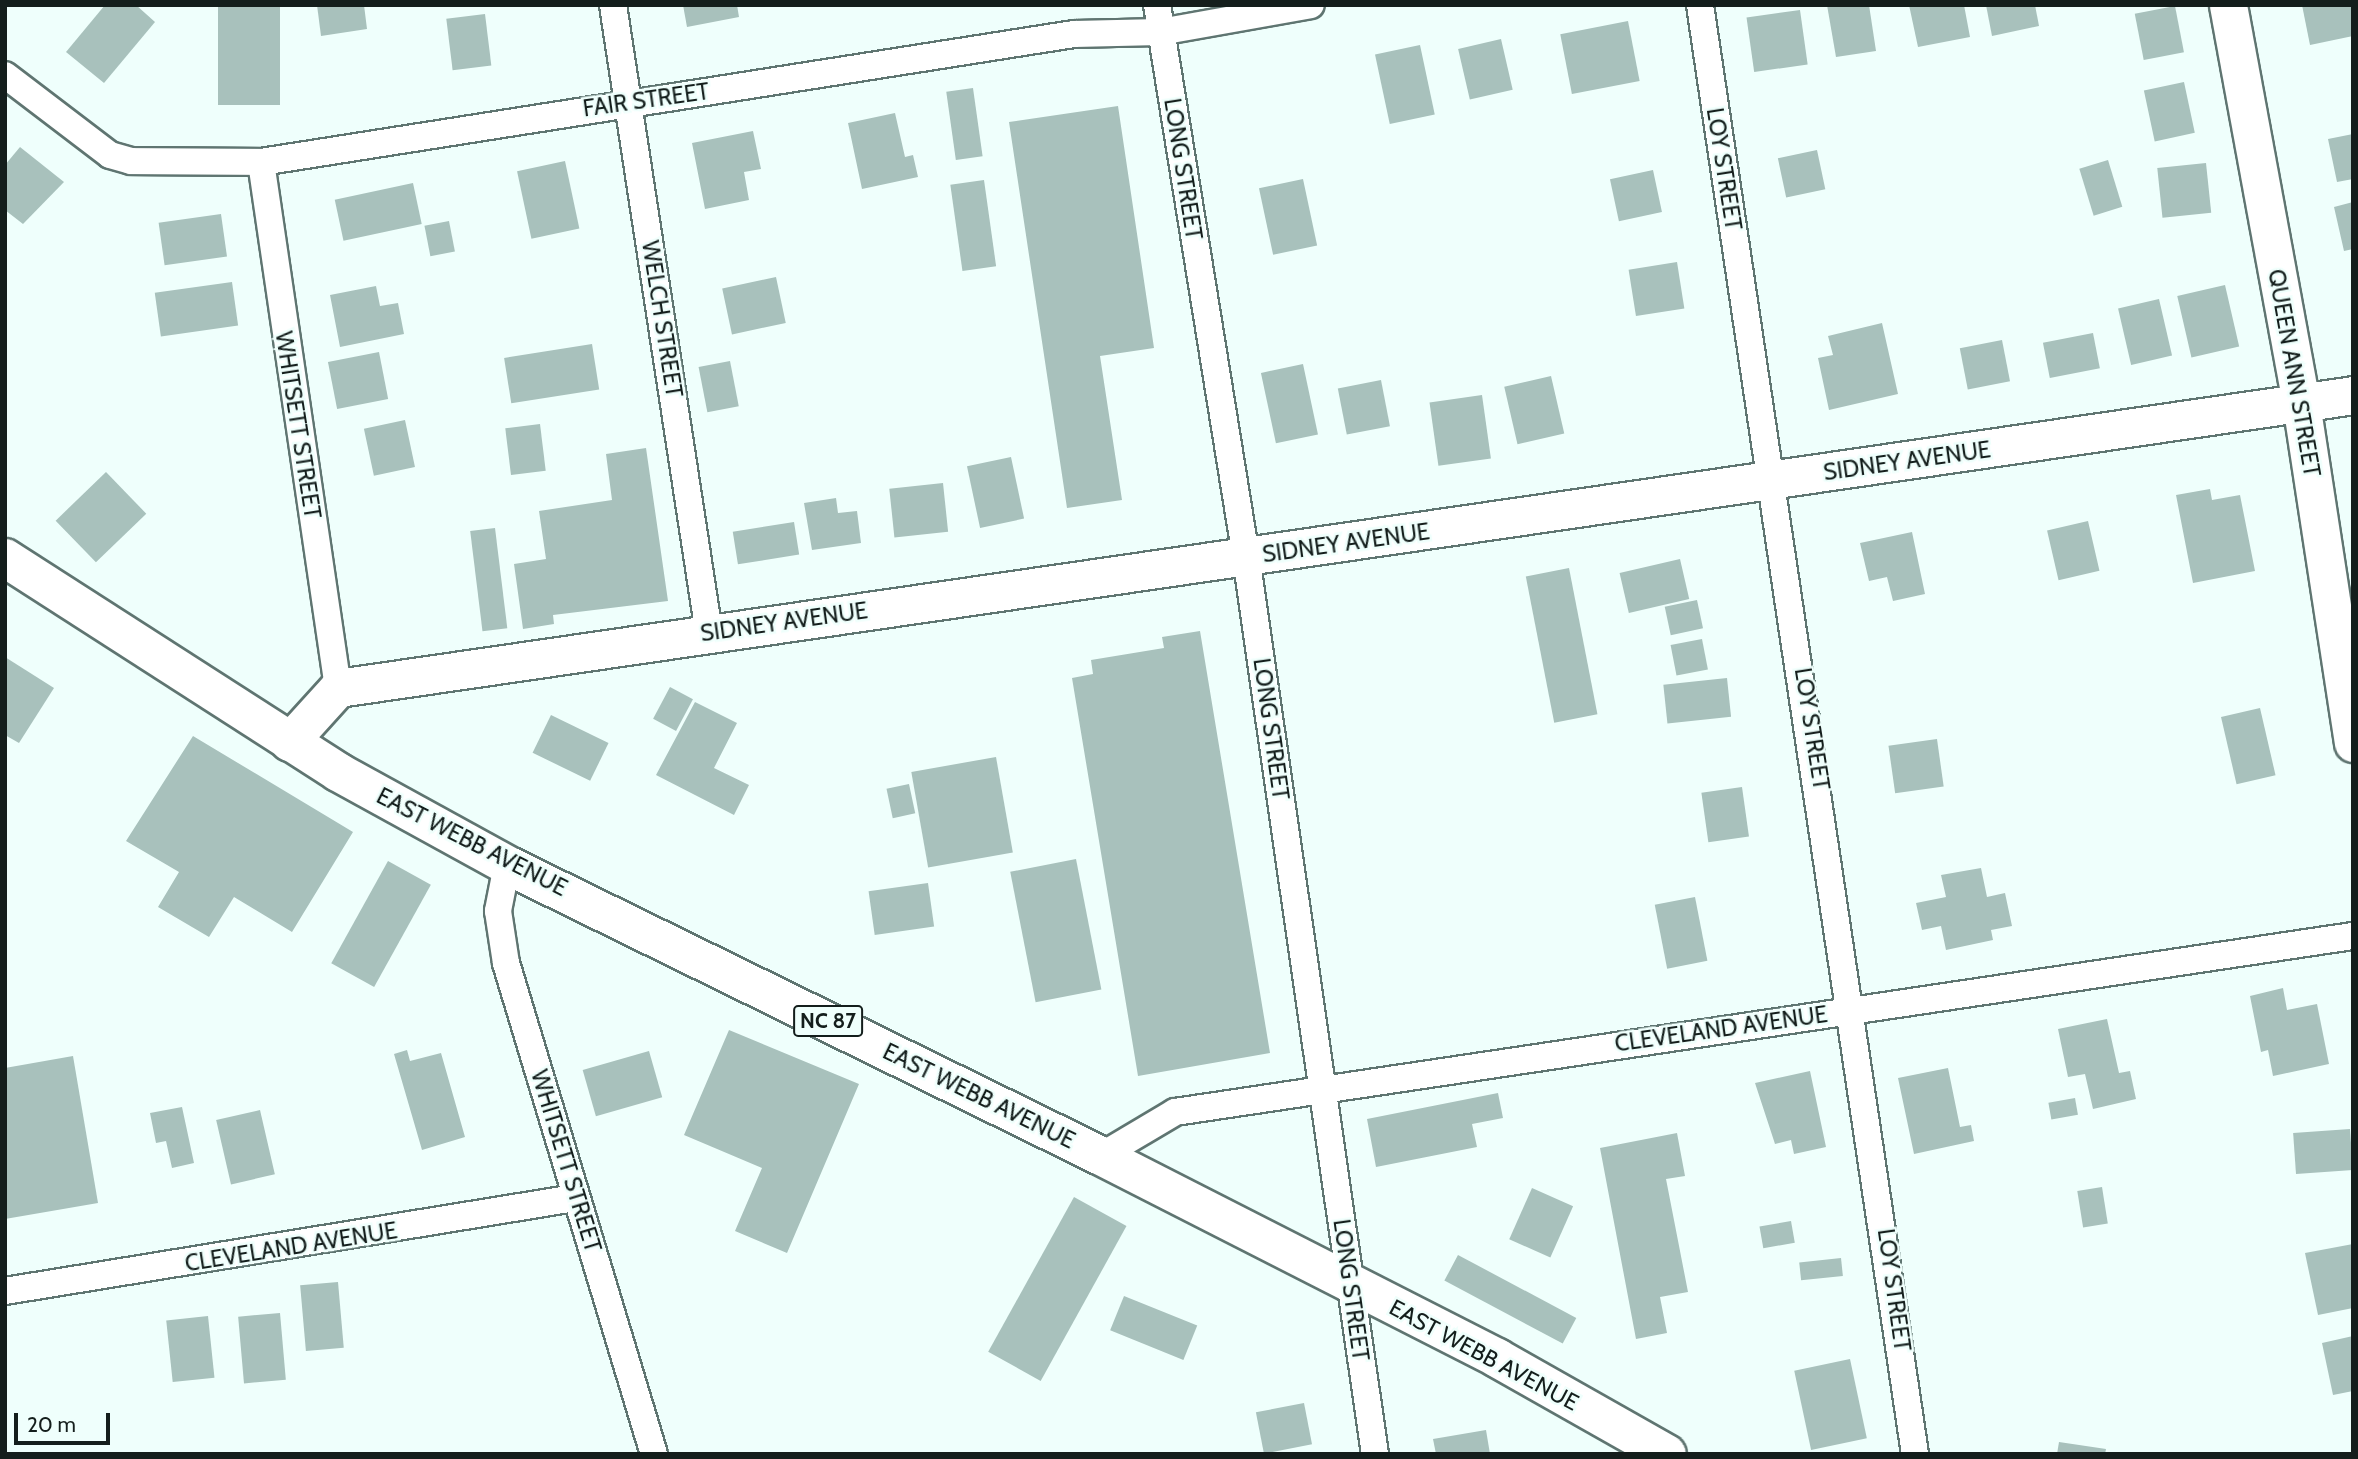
<!DOCTYPE html>
<style>
body{margin:0}
#map{position:relative;width:2358px;height:1459px;overflow:hidden;background:#effffc;font-family:Cabin,sans-serif}
div>[style]{position:absolute}
.building>*{inset:0;background:#a8c1bc;transform-origin:0 0}
.roads{filter:drop-shadow(2px 0 #5f7571) drop-shadow(-2px 0 #5f7571) drop-shadow(0 2px #5f7571) drop-shadow(0 -2px #5f7571)}
.street>*{height:26px;margin:-13px;padding:0 13px;transform-origin:13px;border-radius:13px;background:#fff}
.secondary>*{height:37px;margin:-18.5px;padding:0 18.5px;transform-origin:18.5px;border-radius:18.5px;background:#fff}
.highway>*{height:38px;margin:-19px;padding:0 19px;transform-origin:19px;border-radius:19px;background:#fff}
span{translate:-50% -50%;white-space:nowrap;text-align:center;line-height:1.15;-webkit-text-stroke:5px #effffc;paint-order:stroke}
.shield-label span{padding:2px 5px;background:#effffc;border:2px solid;border-radius:5px;-webkit-text-stroke-width:0}
.shield-label{font-size:21px;color:#141e1c;font-weight:700}
.street-label{font-size:23px;color:#141e1c}
.frame{position:absolute;inset:0;border:7px solid #141e1c;pointer-events:none}
.scale{position:absolute;left:14px;top:1413px;width:96px;height:32px;box-sizing:border-box;border:4px solid #141e1c;border-top:0;padding-left:9px;font-size:21px;line-height:24px;white-space:nowrap;color:#141e1c;-webkit-text-stroke:5px #effffc;paint-order:stroke}
</style>
<div id="map">
<div class="building">
<i style="clip-path:polygon(105px 5px,136px 5px,155px 22px,104px 83px,66px 52px)"></i>
<i style="left:218px;top:5px;width:62px;height:100px"></i>
<i style="clip-path:polygon(317px 5px,364px 5px,367px 29px,321px 36px)"></i>
<i style="clip-path:polygon(683px 5px,737px 5px,739px 17px,687px 27px)"></i>
<i style="clip-path:polygon(1827px 5px,1869px 5px,1876px 51px,1836px 57px)"></i>
<i style="clip-path:polygon(1909px 5px,1964px 5px,1970px 37px,1918px 47px)"></i>
<i style="clip-path:polygon(1986px 5px,2035px 5px,2039px 26px,1992px 36px)"></i>
<i style="clip-path:polygon(2302px 5px,2353px 5px,2353px 36px,2310px 45px)"></i>
<i style="left:2175px;top:6px;width:47px;height:41px;rotate:79deg"></i>
<i style="left:1800px;top:10px;width:55px;height:54px;rotate:82deg"></i>
<i style="left:485px;top:14px;width:52px;height:39px;rotate:83deg"></i>
<i style="left:1628px;top:21px;width:61px;height:69px;rotate:79deg"></i>
<i style="left:1501px;top:39px;width:52px;height:44px;rotate:77deg"></i>
<i style="left:1420px;top:45px;width:71px;height:46px;rotate:78deg"></i>
<i style="left:2184px;top:82px;width:52px;height:41px;rotate:78deg"></i>
<i style="left:973px;top:88px;width:69px;height:27px;rotate:82deg"></i>
<i style="clip-path:polygon(1118px 106px,1154px 348px,1100px 356px,1122px 500px,1067px 508px,1009px 122px)"></i>
<i style="clip-path:polygon(895px 113px,905px 157px,913px 155px,918px 177px,862px 189px,848px 123px)"></i>
<i style="clip-path:polygon(753px 131px,761px 169px,744px 172px,749px 200px,705px 209px,692px 143px)"></i>
<i style="clip-path:polygon(2353px 134px,2353px 179px,2337px 182px,2328px 139px)"></i>
<i style="clip-path:polygon(20px 147px,64px 182px,23px 224px,5px 210px,5px 165px)"></i>
<i style="left:1817px;top:150px;width:40px;height:40px;rotate:78deg"></i>
<i style="left:2108px;top:160px;width:49px;height:30px;rotate:73deg"></i>
<i style="left:565px;top:161px;width:69px;height:49px;rotate:78deg"></i>
<i style="left:2206px;top:163px;width:50px;height:49px;rotate:84deg"></i>
<i style="left:1653px;top:170px;width:43px;height:44px;rotate:78deg"></i>
<i style="left:1303px;top:179px;width:68px;height:45px;rotate:78deg"></i>
<i style="left:984px;top:180px;width:87px;height:34px;rotate:82deg"></i>
<i style="left:413px;top:183px;width:42px;height:80px;rotate:78deg"></i>
<i style="clip-path:polygon(2353px 202px,2353px 249px,2344px 251px,2334px 207px)"></i>
<i style="left:221px;top:214px;width:43px;height:63px;rotate:82deg"></i>
<i style="left:449px;top:221px;width:31px;height:25px;rotate:79deg"></i>
<i style="left:1677px;top:262px;width:47px;height:49px;rotate:81deg"></i>
<i style="left:776px;top:277px;width:47px;height:55px;rotate:78deg"></i>
<i style="left:232px;top:282px;width:44px;height:78px;rotate:82deg"></i>
<i style="left:2225px;top:285px;width:63px;height:49px;rotate:77deg"></i>
<i style="clip-path:polygon(376px 286px,380px 306px,398px 303px,404px 334px,340px 347px,330px 295px)"></i>
<i style="left:2159px;top:299px;width:58px;height:42px;rotate:77deg"></i>
<i style="clip-path:polygon(1882px 323px,1898px 394px,1829px 410px,1818px 358px,1833px 355px,1828px 336px)"></i>
<i style="left:2093px;top:333px;width:36px;height:51px;rotate:79deg"></i>
<i style="left:2002px;top:340px;width:42px;height:43px;rotate:79deg"></i>
<i style="left:592px;top:344px;width:46px;height:89px;rotate:81deg"></i>
<i style="left:379px;top:352px;width:48px;height:52px;rotate:79deg"></i>
<i style="left:730px;top:361px;width:46px;height:32px;rotate:79deg"></i>
<i style="left:1303px;top:364px;width:72px;height:43px;rotate:78deg"></i>
<i style="left:1551px;top:376px;width:59px;height:48px;rotate:77deg"></i>
<i style="left:1381px;top:380px;width:47px;height:44px;rotate:79deg"></i>
<i style="left:1482px;top:395px;width:64px;height:53px;rotate:82deg"></i>
<i style="left:405px;top:420px;width:48px;height:42px;rotate:78deg"></i>
<i style="left:540px;top:424px;width:47px;height:35px;rotate:83deg"></i>
<i style="clip-path:polygon(646px 448px,668px 601px,553px 615px,554px 624px,523px 629px,514px 564px,546px 559px,539px 511px,612px 500px,606px 454px)"></i>
<i style="left:1011px;top:457px;width:63px;height:45px;rotate:78deg"></i>
<i style="left:106px;top:472px;width:58px;height:70px;rotate:46deg"></i>
<i style="left:943px;top:483px;width:49px;height:54px;rotate:84deg"></i>
<i style="clip-path:polygon(2210px 489px,2212px 500px,2240px 495px,2255px 571px,2193px 583px,2176px 495px)"></i>
<i style="clip-path:polygon(836px 498px,838px 513px,857px 511px,861px 543px,812px 550px,804px 503px)"></i>
<i style="left:2088px;top:521px;width:51px;height:42px;rotate:77deg"></i>
<i style="left:794px;top:522px;width:33px;height:62px;rotate:81deg"></i>
<i style="left:495px;top:528px;width:101px;height:25px;rotate:83deg"></i>
<i style="clip-path:polygon(1912px 532px,1925px 594px,1893px 601px,1887px 577px,1869px 581px,1860px 543px)"></i>
<i style="left:1680px;top:559px;width:41px;height:62px;rotate:77deg"></i>
<i style="left:1569px;top:568px;width:149px;height:44px;rotate:79deg"></i>
<i style="left:1697px;top:600px;width:29px;height:33px;rotate:78deg"></i>
<i style="clip-path:polygon(1200px 631px,1270px 1053px,1138px 1076px,1072px 678px,1093px 674px,1091px 660px,1164px 648px,1162px 637px)"></i>
<i style="left:1702px;top:639px;width:31px;height:32px;rotate:79deg"></i>
<i style="clip-path:polygon(5px 657px,54px 688px,19px 743px,5px 735px)"></i>
<i style="left:1727px;top:678px;width:39px;height:64px;rotate:84deg"></i>
<i style="left:670px;top:687px;width:26px;height:36px;rotate:28deg"></i>
<i style="clip-path:polygon(695px 702px,737px 723px,714px 768px,749px 785px,734px 815px,656px 775px)"></i>
<i style="left:2260px;top:708px;width:69px;height:40px;rotate:77deg"></i>
<i style="left:551px;top:715px;width:64px;height:42px;rotate:26deg"></i>
<i style="clip-path:polygon(193px 736px,353px 832px,292px 932px,234px 897px,209px 937px,158px 907px,179px 872px,126px 841px)"></i>
<i style="left:1937px;top:739px;width:48px;height:49px;rotate:82deg"></i>
<i style="left:996px;top:757px;width:97px;height:86px;rotate:80deg"></i>
<i style="left:909px;top:784px;width:30px;height:23px;rotate:78deg"></i>
<i style="left:1742px;top:787px;width:50px;height:41px;rotate:82deg"></i>
<i style="left:1076px;top:859px;width:133px;height:67px;rotate:79deg"></i>
<i style="left:388px;top:861px;width:49px;height:117px;rotate:29deg"></i>
<i style="clip-path:polygon(1981px 868px,1987px 897px,2005px 893px,2012px 926px,1991px 930px,1993px 940px,1946px 950px,1941px 926px,1922px 930px,1916px 903px,1946px 897px,1941px 875px)"></i>
<i style="left:928px;top:883px;width:44px;height:60px;rotate:82deg"></i>
<i style="left:1695px;top:897px;width:65px;height:41px;rotate:79deg"></i>
<i style="clip-path:polygon(2283px 988px,2287px 1010px,2317px 1004px,2329px 1064px,2273px 1076px,2268px 1050px,2261px 1052px,2250px 996px)"></i>
<i style="clip-path:polygon(2107px 1019px,2119px 1073px,2130px 1071px,2136px 1099px,2093px 1109px,2085px 1074px,2068px 1077px,2058px 1029px)"></i>
<i style="clip-path:polygon(729px 1030px,859px 1084px,787px 1253px,735px 1231px,762px 1168px,684px 1135px)"></i>
<i style="clip-path:polygon(407px 1050px,410px 1061px,441px 1053px,465px 1137px,422px 1150px,394px 1054px)"></i>
<i style="left:649px;top:1051px;width:48px;height:69px;rotate:74deg"></i>
<i style="clip-path:polygon(73px 1056px,98px 1203px,5px 1219px,5px 1068px)"></i>
<i style="clip-path:polygon(1948px 1068px,1960px 1127px,1971px 1125px,1974px 1141px,1914px 1154px,1898px 1078px)"></i>
<i style="clip-path:polygon(1810px 1071px,1826px 1147px,1794px 1154px,1791px 1140px,1775px 1144px,1755px 1083px)"></i>
<i style="clip-path:polygon(1498px 1093px,1503px 1118px,1472px 1124px,1477px 1147px,1376px 1167px,1367px 1119px)"></i>
<i style="left:2075px;top:1098px;width:17px;height:27px;rotate:80deg"></i>
<i style="clip-path:polygon(182px 1107px,194px 1163px,172px 1168px,166px 1141px,156px 1143px,150px 1113px)"></i>
<i style="left:260px;top:1110px;width:66px;height:45px;rotate:77deg"></i>
<i style="left:2350px;top:1129px;width:41px;height:57px;rotate:86deg"></i>
<i style="clip-path:polygon(1677px 1133px,1685px 1176px,1666px 1179px,1688px 1292px,1660px 1297px,1667px 1333px,1636px 1339px,1600px 1148px)"></i>
<i style="left:2102px;top:1187px;width:37px;height:25px;rotate:81deg"></i>
<i style="left:1532px;top:1188px;width:45px;height:56px;rotate:24deg"></i>
<i style="left:1074px;top:1197px;width:60px;height:177px;rotate:29deg"></i>
<i style="left:1791px;top:1221px;width:22px;height:32px;rotate:80deg"></i>
<i style="clip-path:polygon(2353px 1244px,2353px 1308px,2318px 1315px,2305px 1253px)"></i>
<i style="left:1458px;top:1255px;width:134px;height:29px;rotate:28deg"></i>
<i style="left:1841px;top:1258px;width:18px;height:42px;rotate:84deg"></i>
<i style="left:338px;top:1282px;width:66px;height:38px;rotate:85deg"></i>
<i style="left:1124px;top:1296px;width:79px;height:37px;rotate:22deg"></i>
<i style="left:280px;top:1313px;width:67px;height:42px;rotate:85deg"></i>
<i style="left:208px;top:1316px;width:62px;height:42px;rotate:84deg"></i>
<i style="clip-path:polygon(2353px 1336px,2353px 1391px,2333px 1395px,2322px 1343px)"></i>
<i style="left:1850px;top:1359px;width:81px;height:57px;rotate:78deg"></i>
<i style="left:1304px;top:1403px;width:42px;height:49px;rotate:79deg"></i>
<i style="clip-path:polygon(1486px 1430px,1490px 1454px,1436px 1454px,1433px 1439px)"></i>
<i style="clip-path:polygon(2059px 1442px,2106px 1449px,2105px 1454px,2057px 1454px)"></i>
</div>
<div class="roads">
<div class="street">
<i style="left:613px;top:5px;width:635px;rotate:81.31deg"></i>
<i style="left:1157px;top:5px;width:559px;rotate:80.84deg"></i>
<i style="left:1246px;top:557px;width:906px;rotate:81.82deg"></i>
<i style="left:1700px;top:5px;width:1465px;rotate:81.56deg"></i>
<i style="left:5px;top:75px;width:132px;rotate:37.3deg"></i>
<i style="left:110px;top:155px;width:22px;rotate:16deg"></i>
<i style="left:131px;top:161px;width:130px;rotate:0.4deg"></i>
<i style="left:261px;top:162px;width:823px;rotate:-8.95deg"></i>
<i style="left:1074px;top:34px;width:86px;rotate:-1.3deg"></i>
<i style="left:1160px;top:32px;width:153px;rotate:-10.1deg"></i>
<i style="left:261px;top:162px;width:532px;rotate:81.67deg"></i>
<i style="left:507px;top:865px;width:47px;rotate:101.1deg"></i>
<i style="left:498px;top:911px;width:53px;rotate:81.3deg"></i>
<i style="left:506px;top:963px;width:513px;rotate:73.23deg"></i>
<i style="left:1101px;top:1156px;width:86px;rotate:-30.7deg"></i>
<i style="left:1175px;top:1112px;width:1191px;rotate:-8.5deg"></i>
<i style="left:5px;top:1291px;width:578px;rotate:-9.27deg"></i>
</div>
<div class="secondary">
<i style="left:2228px;top:5px;width:405px;rotate:79.6deg"></i>
<i style="left:2301px;top:403px;width:344px;rotate:81.3deg"></i>
<i style="left:289px;top:742px;width:73px;rotate:-47.8deg"></i>
<i style="left:338px;top:688px;width:2036px;rotate:-8.27deg"></i>
</div>
<div class="highway">
<i style="left:5px;top:558px;width:396px;rotate:32.7deg"></i>
<i style="left:338px;top:772px;width:193px;rotate:28.8deg"></i>
<i style="left:507px;top:865px;width:661px;rotate:26.1deg"></i>
<i style="left:1101px;top:1156px;width:445px;rotate:27deg"></i>
<i style="left:1497px;top:1358px;width:195px;rotate:29.5deg"></i>
</div>
</div>
<div class="shield-label">
<span style="left:828px;top:1021px">NC 87</span>
</div>
<div class="street-label">
<span style="left:646px;top:100px;rotate:-8deg">FAIR STREET</span>
<span style="left:1183px;top:169px;rotate:81deg">LONG STREET</span>
<span style="left:1724px;top:169px;rotate:81deg">LOY STREET</span>
<span style="left:662px;top:319px;rotate:81deg">WELCH STREET</span>
<span style="left:2294px;top:373px;rotate:80deg">QUEEN ANN STREET</span>
<span style="left:298px;top:425px;rotate:81deg">WHITSETT STREET</span>
<span style="left:1907px;top:461px;rotate:-8deg">SIDNEY AVENUE</span>
<span style="left:1346px;top:543px;rotate:-8deg">SIDNEY AVENUE</span>
<span style="left:784px;top:622px;rotate:-8deg">SIDNEY AVENUE</span>
<span style="left:1271px;top:729px;rotate:82deg">LONG STREET</span>
<span style="left:1812px;top:729px;rotate:81deg">LOY STREET</span>
<span style="left:472px;top:842px;rotate:27deg">EAST WEBB AVENUE</span>
<span style="left:1721px;top:1029px;rotate:-8deg">CLEVELAND AVENUE</span>
<span style="left:979px;top:1096px;rotate:26deg">EAST WEBB AVENUE</span>
<span style="left:566px;top:1161px;rotate:73deg">WHITSETT STREET</span>
<span style="left:291px;top:1247px;rotate:-9deg">CLEVELAND AVENUE</span>
<span style="left:1351px;top:1290px;rotate:82deg">LONG STREET</span>
<span style="left:1894px;top:1290px;rotate:82deg">LOY STREET</span>
<span style="left:1484px;top:1355px;rotate:28deg">EAST WEBB AVENUE</span>
</div>
<div class="frame"></div>
<div class="scale">20 m</div>
</div>
